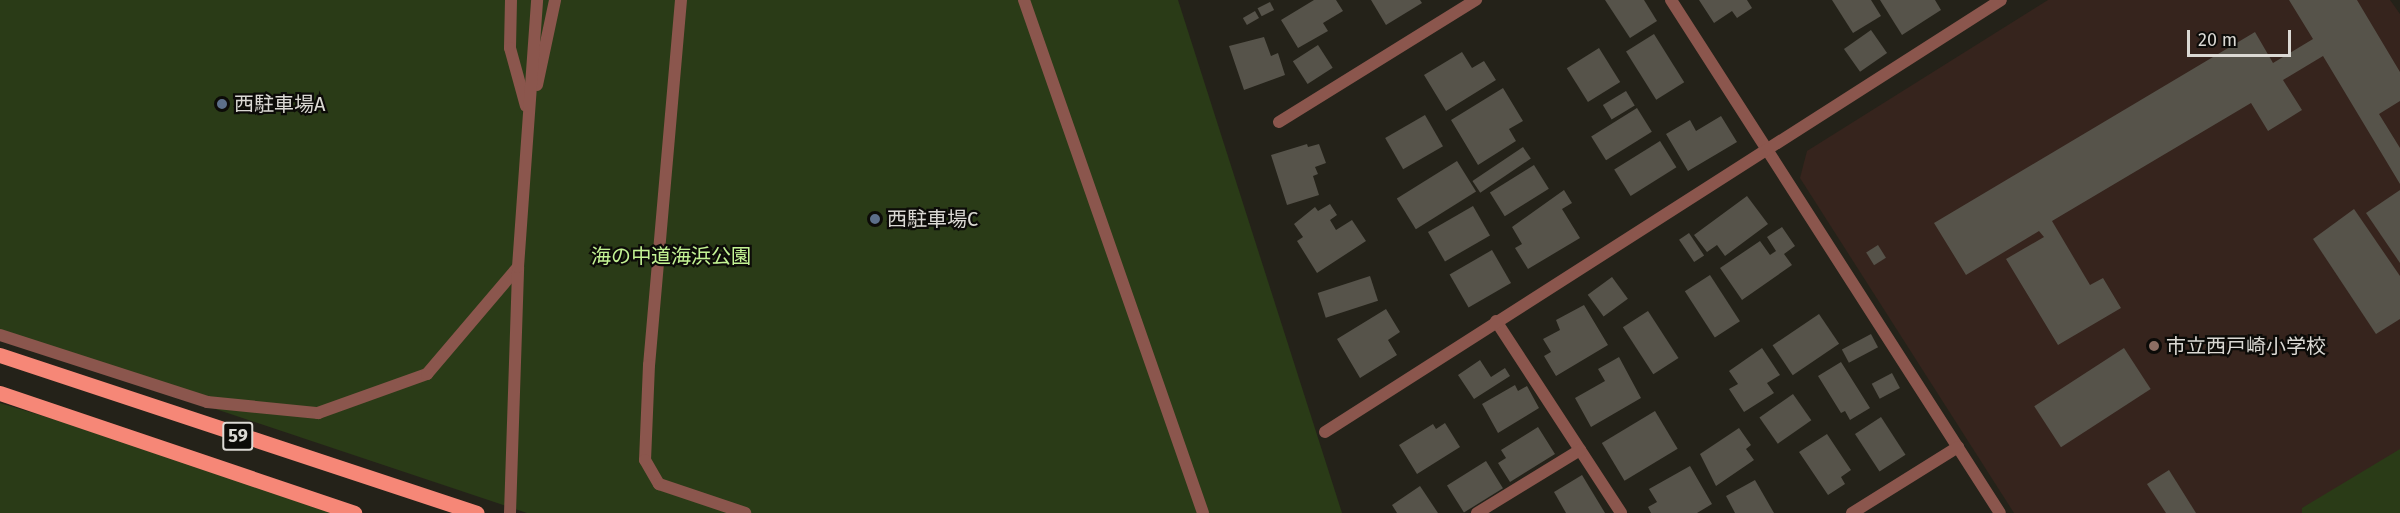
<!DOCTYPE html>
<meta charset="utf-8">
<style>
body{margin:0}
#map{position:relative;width:2400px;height:513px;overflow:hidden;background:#242219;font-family:"Fira Sans","Noto Sans JP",sans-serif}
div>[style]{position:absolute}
.education>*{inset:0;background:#36241d}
.green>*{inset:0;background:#2a3b17}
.building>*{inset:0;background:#56534a;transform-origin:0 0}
.service>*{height:12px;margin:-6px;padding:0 6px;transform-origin:6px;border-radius:6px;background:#8b564d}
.minor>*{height:12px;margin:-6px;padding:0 6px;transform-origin:6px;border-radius:6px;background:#8b564d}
.primary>*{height:15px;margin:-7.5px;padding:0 7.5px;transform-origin:7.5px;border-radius:7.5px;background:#f68777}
.dots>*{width:16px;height:16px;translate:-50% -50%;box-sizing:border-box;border:3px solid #0c0b08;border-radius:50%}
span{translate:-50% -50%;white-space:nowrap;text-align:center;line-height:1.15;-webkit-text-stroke:4.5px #0c0b08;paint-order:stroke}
.shield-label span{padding:2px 4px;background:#0c0b08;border:2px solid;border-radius:4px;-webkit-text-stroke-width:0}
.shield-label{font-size:18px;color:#dbd9d4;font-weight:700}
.poi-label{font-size:20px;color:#dbd9d4}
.left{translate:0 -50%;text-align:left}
.park-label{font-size:20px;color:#c4f494}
.scale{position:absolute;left:2187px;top:30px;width:104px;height:27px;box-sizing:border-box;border:3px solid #dbd9d4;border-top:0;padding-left:8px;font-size:18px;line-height:21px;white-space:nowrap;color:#dbd9d4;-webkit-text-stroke:4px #0c0b08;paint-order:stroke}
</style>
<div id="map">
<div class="education">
<i style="clip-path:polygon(2048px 0,2390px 0,2400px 14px,2400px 513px,2014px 513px,1800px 178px,1807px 151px)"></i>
</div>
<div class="green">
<i style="clip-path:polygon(0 0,1178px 0,1342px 513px,527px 513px,0 337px)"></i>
<i style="clip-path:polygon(0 403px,63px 422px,334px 513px,0 513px)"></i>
<i style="clip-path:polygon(2400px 449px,2400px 513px,2302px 513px,2302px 508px)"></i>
</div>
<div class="building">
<i style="clip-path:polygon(1314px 0,1336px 0,1343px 11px,1323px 23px,1328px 31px,1298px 48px,1281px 20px)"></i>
<i style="clip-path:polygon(1371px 0,1420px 0,1422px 3px,1386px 25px)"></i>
<i style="clip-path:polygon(1605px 0,1644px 0,1657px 21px,1630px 38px)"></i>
<i style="clip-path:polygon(1699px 0,1747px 0,1752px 8px,1737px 18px,1732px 11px,1714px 23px)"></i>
<i style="clip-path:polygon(1832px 0,1871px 0,1881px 16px,1853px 33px)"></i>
<i style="clip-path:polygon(1880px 0,1935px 0,1941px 10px,1902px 35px)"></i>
<i style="clip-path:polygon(2289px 0,2357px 0,2400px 72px,2400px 101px,2379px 114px,2400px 148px,2400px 184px,2323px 56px,2283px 80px,2302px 110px,2268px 131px,2251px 103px,2052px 221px,2090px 285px,2103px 278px,2121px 308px,2058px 345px,2006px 259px,2044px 237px,2039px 231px,1966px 275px,1934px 223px,2255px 32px,2273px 63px,2313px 39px)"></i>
<i style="left:1270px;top:2px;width:9px;height:14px;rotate:63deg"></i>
<i style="left:1255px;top:11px;width:8px;height:14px;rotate:60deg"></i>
<i style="left:1871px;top:30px;width:28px;height:33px;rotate:55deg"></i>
<i style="left:1654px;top:34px;width:57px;height:33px;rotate:58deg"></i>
<i style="clip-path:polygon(1264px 37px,1271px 56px,1278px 53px,1285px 75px,1244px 90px,1229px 46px)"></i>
<i style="left:1318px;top:45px;width:27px;height:30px;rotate:57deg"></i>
<i style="left:1599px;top:48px;width:40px;height:38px;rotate:58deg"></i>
<i style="clip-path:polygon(1462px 52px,1472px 68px,1484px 61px,1496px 80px,1446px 111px,1424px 75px)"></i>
<i style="clip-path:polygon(1503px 88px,1523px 121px,1509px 129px,1516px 141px,1478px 165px,1451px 120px)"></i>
<i style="left:1626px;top:91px;width:17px;height:27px;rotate:59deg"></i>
<i style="left:1637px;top:108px;width:28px;height:54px;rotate:58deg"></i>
<i style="left:1425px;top:115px;width:36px;height:46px;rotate:60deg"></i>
<i style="clip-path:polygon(1721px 116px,1737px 142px,1688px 171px,1666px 134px,1690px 120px,1696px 131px)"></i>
<i style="left:1660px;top:141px;width:31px;height:54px;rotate:58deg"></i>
<i style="clip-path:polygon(1307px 144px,1308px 147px,1319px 144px,1326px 163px,1315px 167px,1318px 174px,1313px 176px,1319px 195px,1287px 205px,1271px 155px)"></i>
<i style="left:1523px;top:147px;width:14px;height:61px;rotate:56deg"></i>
<i style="left:1457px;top:161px;width:36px;height:71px;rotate:58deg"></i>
<i style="left:1534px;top:165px;width:28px;height:52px;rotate:58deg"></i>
<i style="clip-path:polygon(1564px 190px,1572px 203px,1562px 209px,1580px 238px,1528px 269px,1515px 248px,1522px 244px,1512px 227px)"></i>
<i style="clip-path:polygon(2400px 190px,2400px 263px,2366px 213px)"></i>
<i style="clip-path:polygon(1747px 196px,1768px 224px,1725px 256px,1717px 245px,1707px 252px,1694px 235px)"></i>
<i style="clip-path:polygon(1330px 204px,1337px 215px,1330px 220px,1336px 230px,1352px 220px,1366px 241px,1317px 273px,1297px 241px,1303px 237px,1294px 224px,1315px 207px,1318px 211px)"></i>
<i style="left:1473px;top:206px;width:34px;height:52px;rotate:60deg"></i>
<i style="clip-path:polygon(2354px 209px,2400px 276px,2400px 319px,2376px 334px,2313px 239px)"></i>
<i style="clip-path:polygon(1782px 227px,1795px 246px,1784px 254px,1792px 265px,1742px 300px,1720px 268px,1760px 241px,1770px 255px,1776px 251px,1767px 237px)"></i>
<i style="left:1689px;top:233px;width:27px;height:12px;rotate:56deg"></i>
<i style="left:1878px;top:245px;width:15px;height:14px;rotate:58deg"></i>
<i style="left:1492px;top:250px;width:38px;height:49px;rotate:60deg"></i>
<i style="left:1710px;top:275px;width:55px;height:30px;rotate:57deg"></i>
<i style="left:1370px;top:276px;width:26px;height:55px;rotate:72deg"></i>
<i style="left:1612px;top:277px;width:27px;height:30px;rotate:54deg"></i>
<i style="clip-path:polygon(1584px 305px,1608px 345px,1556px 376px,1544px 356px,1551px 352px,1543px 339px,1560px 330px,1556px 320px)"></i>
<i style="clip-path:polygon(1386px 309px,1400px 332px,1388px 340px,1397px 355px,1360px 378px,1337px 339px)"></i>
<i style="left:1648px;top:311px;width:56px;height:30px;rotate:57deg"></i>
<i style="left:1819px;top:314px;width:36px;height:56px;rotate:56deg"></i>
<i style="left:1871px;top:334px;width:15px;height:33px;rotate:62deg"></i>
<i style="clip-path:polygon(1762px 348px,1780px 375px,1767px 383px,1774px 393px,1744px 412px,1729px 389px,1738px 384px,1729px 371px)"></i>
<i style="left:2124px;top:348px;width:49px;height:107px;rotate:57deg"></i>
<i style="clip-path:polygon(1619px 357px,1641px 398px,1591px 427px,1575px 398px,1605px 381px,1598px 369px)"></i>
<i style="clip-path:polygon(1480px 360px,1491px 377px,1505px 368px,1510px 376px,1474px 399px,1458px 375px)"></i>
<i style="clip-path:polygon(1841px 362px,1870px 408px,1850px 420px,1845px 411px,1841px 413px,1818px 376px)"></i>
<i style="left:1892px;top:373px;width:17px;height:23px;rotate:62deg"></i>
<i style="clip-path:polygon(1515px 385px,1518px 391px,1527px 386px,1539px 408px,1498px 433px,1482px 404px)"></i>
<i style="left:1793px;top:394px;width:32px;height:41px;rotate:55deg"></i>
<i style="left:1655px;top:411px;width:44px;height:62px;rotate:59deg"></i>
<i style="left:1881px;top:417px;width:45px;height:31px;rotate:57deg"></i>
<i style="clip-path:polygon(1445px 423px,1460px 447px,1417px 474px,1399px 445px,1433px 424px,1436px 429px)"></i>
<i style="clip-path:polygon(1538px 427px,1555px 454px,1510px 482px,1498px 463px,1506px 458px,1501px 450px)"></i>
<i style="clip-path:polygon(1739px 428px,1751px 445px,1746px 449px,1754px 460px,1716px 486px,1700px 454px)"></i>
<i style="clip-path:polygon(1827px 434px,1851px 470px,1841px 477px,1845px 484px,1828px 495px,1799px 452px)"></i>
<i style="left:1486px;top:461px;width:32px;height:46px;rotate:58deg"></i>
<i style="clip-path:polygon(1690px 466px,1712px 504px,1697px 513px,1651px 513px,1648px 507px,1657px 502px,1649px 489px)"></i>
<i style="clip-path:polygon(2169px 470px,2196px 513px,2166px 513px,2147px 484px)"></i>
<i style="clip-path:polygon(1582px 475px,1605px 513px,1566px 513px,1554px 492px)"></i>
<i style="clip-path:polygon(1755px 480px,1774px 513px,1735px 513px,1726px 496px)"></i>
<i style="clip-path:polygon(1420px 486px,1438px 513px,1397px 513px,1392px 505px)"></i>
</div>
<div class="service">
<i style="left:511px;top:0;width:48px;rotate:91.2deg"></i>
<i style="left:510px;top:48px;width:60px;rotate:74.6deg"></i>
<i style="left:681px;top:0;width:366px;rotate:95deg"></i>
<i style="left:649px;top:365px;width:95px;rotate:92.4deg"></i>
<i style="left:645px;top:460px;width:28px;rotate:60deg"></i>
<i style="left:659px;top:484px;width:91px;rotate:18.6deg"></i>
<i style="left:1024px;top:0;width:543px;rotate:70.76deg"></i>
<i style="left:537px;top:85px;width:87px;rotate:-78deg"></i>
<i style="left:0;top:335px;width:218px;rotate:17.9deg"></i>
<i style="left:207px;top:402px;width:112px;rotate:5.7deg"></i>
<i style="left:318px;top:413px;width:116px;rotate:-19.7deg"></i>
<i style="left:427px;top:374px;width:140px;rotate:-49.6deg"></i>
<i style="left:510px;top:513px;width:246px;rotate:-88.1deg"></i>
<i style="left:518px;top:267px;width:268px;rotate:-85.9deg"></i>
</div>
<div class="minor">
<i style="left:1671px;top:0;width:609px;rotate:57.33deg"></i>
<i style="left:1279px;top:122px;width:232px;rotate:-31.8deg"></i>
<i style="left:1496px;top:321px;width:229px;rotate:56.9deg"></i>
<i style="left:1325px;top:432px;width:802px;rotate:-32.58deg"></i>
<i style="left:1477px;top:513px;width:121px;rotate:-31.5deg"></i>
<i style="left:1852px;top:513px;width:125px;rotate:-31.9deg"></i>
</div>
<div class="primary">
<i style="left:0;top:355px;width:502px;rotate:18.33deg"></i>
<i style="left:0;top:393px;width:374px;rotate:18.7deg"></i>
</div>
<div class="dots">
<i style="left:222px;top:104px;background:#5c6f8a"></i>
<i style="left:875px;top:219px;background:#5c6f8a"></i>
<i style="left:2154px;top:346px;background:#8d6e63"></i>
</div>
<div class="shield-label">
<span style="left:238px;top:436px">59</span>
</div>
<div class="poi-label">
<span class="left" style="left:234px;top:104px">西駐車場A</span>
<span class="left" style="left:887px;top:219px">西駐車場C</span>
<span class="left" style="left:2166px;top:346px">市立西戸崎小学校</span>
</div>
<div class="park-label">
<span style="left:671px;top:256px">海の中道海浜公園</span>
</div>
<div class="scale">20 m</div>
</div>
